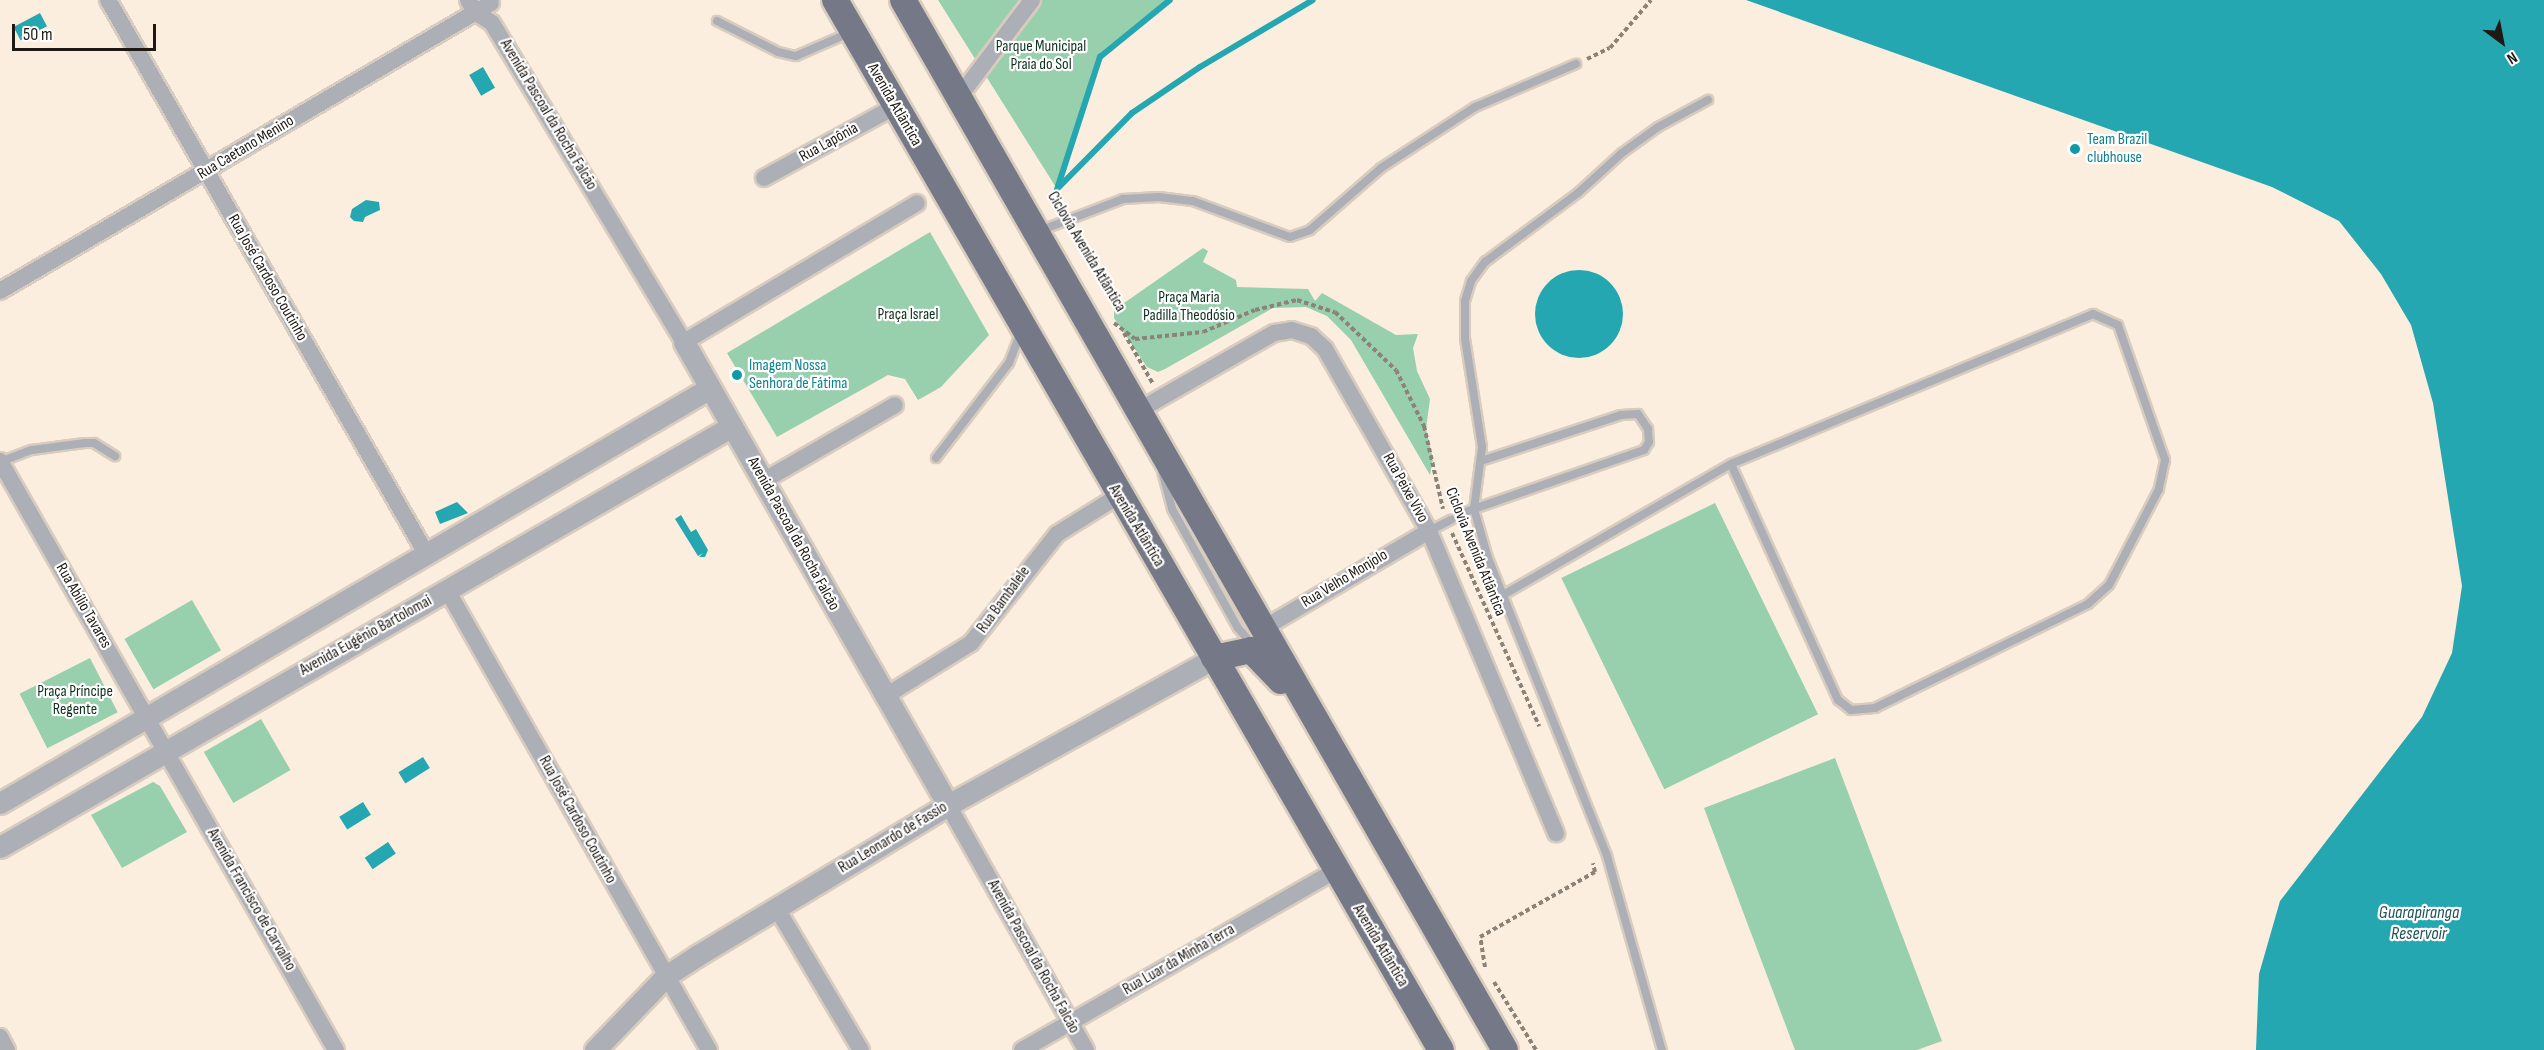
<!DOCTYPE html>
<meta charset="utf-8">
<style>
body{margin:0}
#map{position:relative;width:2544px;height:1050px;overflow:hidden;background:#fbeede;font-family:"Sofia Sans Condensed",sans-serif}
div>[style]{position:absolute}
.green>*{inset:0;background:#98cfac;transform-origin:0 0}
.water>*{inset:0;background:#25a7b1;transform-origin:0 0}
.round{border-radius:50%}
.stream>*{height:6px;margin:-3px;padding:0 3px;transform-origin:3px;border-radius:3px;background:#25a7b1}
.path>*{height:4px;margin-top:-2px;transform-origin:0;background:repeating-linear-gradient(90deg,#8c8378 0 4.5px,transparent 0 7.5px)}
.roads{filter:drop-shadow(2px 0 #d8ccbe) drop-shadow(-2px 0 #d8ccbe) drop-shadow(0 2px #d8ccbe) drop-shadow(0 -2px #d8ccbe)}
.service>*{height:8px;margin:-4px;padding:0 4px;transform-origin:4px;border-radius:4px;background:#adafb7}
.minor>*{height:16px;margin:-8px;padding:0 8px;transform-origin:8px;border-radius:8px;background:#adafb7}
.tertiary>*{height:21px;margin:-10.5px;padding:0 10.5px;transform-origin:10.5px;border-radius:10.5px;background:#adafb7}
.primary>*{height:26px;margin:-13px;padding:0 13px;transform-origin:13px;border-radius:13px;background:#757886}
.dots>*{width:16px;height:16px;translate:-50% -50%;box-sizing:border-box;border:3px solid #fff;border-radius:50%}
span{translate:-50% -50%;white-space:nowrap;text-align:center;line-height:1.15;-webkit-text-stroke:4.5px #fff;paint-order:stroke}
.park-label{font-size:16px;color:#0e311e}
.street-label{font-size:16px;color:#1e1913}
.culture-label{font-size:16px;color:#0d838f}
.left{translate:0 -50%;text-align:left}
.water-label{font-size:18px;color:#215458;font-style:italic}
.north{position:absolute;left:2472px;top:12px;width:60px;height:60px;-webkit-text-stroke:4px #fff;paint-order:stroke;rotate:148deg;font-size:16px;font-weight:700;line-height:24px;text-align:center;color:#1e1913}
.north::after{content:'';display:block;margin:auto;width:21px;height:27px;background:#1e1913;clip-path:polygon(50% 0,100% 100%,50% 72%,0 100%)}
.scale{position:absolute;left:12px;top:24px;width:144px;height:27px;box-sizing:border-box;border:3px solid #1e1913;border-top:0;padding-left:8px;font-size:18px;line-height:21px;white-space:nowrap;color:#1e1913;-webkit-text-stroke:4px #fff;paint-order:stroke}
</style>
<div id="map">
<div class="green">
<i style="clip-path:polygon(938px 0,1170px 0,1100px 57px,1057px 189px)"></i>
<i style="clip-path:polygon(930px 232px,989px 335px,941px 387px,918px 400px,905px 379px,888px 375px,777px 437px,727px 353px)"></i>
<i style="clip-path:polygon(1203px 248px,1208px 251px,1203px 262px,1236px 280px,1237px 287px,1308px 289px,1315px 301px,1322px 293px,1396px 335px,1418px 334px,1413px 348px,1417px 371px,1430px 399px,1426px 429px,1433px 459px,1430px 475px,1351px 340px,1327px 316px,1306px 307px,1273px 308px,1165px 369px,1158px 372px,1147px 367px,1114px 318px,1114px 310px)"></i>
<i style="left:1715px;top:503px;width:235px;height:171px;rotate:64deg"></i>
<i style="left:192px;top:600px;width:58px;height:78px;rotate:60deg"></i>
<i style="left:90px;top:658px;width:61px;height:79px;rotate:63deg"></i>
<i style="left:261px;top:719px;width:59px;height:66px;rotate:60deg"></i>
<i style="clip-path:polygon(1835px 758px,1942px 1041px,1917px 1050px,1795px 1050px,1704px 808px)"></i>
<i style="clip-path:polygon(153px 782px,160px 786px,187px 832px,122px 868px,91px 815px)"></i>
</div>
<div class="water">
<i style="clip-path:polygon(1746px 0,2544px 0,2544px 1050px,2256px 1050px,2259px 974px,2280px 901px,2422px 717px,2452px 653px,2462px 586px,2433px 403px,2411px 325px,2381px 274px,2339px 221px,2272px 187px)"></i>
<i style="left:40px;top:13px;width:15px;height:30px;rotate:62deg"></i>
<i style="left:483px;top:67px;width:24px;height:16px;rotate:60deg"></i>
<i style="clip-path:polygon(366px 200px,379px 202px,380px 210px,365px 217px,363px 222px,354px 221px,350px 217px,352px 209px)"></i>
<i class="round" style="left:1535px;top:270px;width:88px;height:88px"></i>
<i style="clip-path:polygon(457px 502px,468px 513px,440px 524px,435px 512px)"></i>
<i style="clip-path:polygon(681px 515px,691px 532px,696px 529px,708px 550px,705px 557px,699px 557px,703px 553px,698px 556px,675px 519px)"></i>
<i style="left:423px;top:757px;width:13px;height:29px;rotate:58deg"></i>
<i style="left:363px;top:802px;width:15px;height:28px;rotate:58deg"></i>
<i style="left:388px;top:842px;width:14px;height:28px;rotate:56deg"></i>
</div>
<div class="stream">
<i style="left:1058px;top:186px;width:136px;rotate:-72deg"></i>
<i style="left:1100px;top:57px;width:90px;rotate:-39.2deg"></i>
<i style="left:1057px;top:189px;width:107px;rotate:-45.4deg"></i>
<i style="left:1132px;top:113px;width:82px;rotate:-34.1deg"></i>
<i style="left:1200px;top:67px;width:131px;rotate:-30.7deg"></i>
</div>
<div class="path">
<i style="left:1587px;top:59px;width:25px;rotate:-26deg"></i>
<i style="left:1610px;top:48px;width:63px;rotate:-49.5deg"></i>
<i style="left:1114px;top:323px;width:26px;rotate:37deg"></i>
<i style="left:1135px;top:339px;width:68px;rotate:-5.9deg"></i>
<i style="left:1203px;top:332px;width:56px;rotate:-22.9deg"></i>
<i style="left:1255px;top:310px;width:43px;rotate:-13.4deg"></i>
<i style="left:1297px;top:300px;width:40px;rotate:18deg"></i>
<i style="left:1335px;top:312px;width:84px;rotate:43.6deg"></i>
<i style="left:1396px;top:370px;width:63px;rotate:63.4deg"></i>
<i style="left:1424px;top:426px;width:85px;rotate:77.1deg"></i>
<i style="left:1124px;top:333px;width:59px;rotate:60.4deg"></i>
<i style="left:1452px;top:533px;width:212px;rotate:65.7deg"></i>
<i style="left:1485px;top:967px;width:30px;rotate:-99deg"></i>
<i style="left:1480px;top:937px;width:132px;rotate:-29.5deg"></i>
<i style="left:1595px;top:872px;width:9px;rotate:-103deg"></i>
<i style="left:1494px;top:982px;width:80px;rotate:58.3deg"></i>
</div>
<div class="roads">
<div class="service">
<i style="left:717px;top:21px;width:68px;rotate:26.9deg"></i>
<i style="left:778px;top:52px;width:18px;rotate:13deg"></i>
<i style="left:796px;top:56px;width:58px;rotate:-23.5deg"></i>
<i style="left:1039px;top:231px;width:90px;rotate:-20.9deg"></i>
<i style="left:1123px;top:199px;width:36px;rotate:-3deg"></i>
<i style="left:1159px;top:197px;width:34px;rotate:7deg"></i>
<i style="left:1193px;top:201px;width:103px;rotate:20.4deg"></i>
<i style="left:1290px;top:237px;width:21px;rotate:-19deg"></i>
<i style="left:1310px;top:230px;width:94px;rotate:-41.1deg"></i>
<i style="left:1381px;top:168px;width:112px;rotate:-33deg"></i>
<i style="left:1475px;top:107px;width:110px;rotate:-23.1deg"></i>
<i style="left:936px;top:458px;width:120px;rotate:-52.5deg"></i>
<i style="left:1009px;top:363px;width:34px;rotate:-69deg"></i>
<i style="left:1481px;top:461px;width:147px;rotate:-18.2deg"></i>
<i style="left:1621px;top:415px;width:17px;rotate:-3deg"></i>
<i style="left:1638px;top:414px;width:18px;rotate:56deg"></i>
<i style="left:1648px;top:429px;width:13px;rotate:86deg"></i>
<i style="left:1649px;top:442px;width:9px;rotate:122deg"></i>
<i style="left:1644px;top:450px;width:180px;rotate:160.9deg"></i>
<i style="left:1474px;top:509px;width:63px;rotate:-82.6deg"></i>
<i style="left:1482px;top:447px;width:110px;rotate:-98.9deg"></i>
<i style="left:1465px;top:338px;width:37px;rotate:-90deg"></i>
<i style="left:1465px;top:301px;width:21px;rotate:-73deg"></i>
<i style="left:1471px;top:281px;width:24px;rotate:-54deg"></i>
<i style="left:1485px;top:262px;width:116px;rotate:-36.6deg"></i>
<i style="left:1578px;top:193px;width:59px;rotate:-42.3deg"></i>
<i style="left:1622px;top:153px;width:44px;rotate:-35.8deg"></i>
<i style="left:1658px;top:127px;width:57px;rotate:-28.4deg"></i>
<i style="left:0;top:462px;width:34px;rotate:-21deg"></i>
<i style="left:32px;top:450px;width:53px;rotate:-7.5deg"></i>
<i style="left:85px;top:443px;width:9px"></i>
<i style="left:94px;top:443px;width:25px;rotate:32deg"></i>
<i style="left:1162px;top:471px;width:39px;rotate:75deg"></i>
<i style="left:1172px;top:509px;width:136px;rotate:61deg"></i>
<i style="left:1238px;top:628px;width:23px;rotate:49deg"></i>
<i style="left:1468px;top:511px;width:6px;rotate:-18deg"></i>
<i style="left:1474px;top:509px;width:51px;rotate:74.1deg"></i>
<i style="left:1488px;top:558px;width:321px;rotate:68.2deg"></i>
<i style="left:1607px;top:856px;width:202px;rotate:74.2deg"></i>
<i style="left:1429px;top:531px;width:25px;rotate:-27deg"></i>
<i style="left:1503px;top:595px;width:263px;rotate:-29.9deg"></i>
<i style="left:1731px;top:464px;width:392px;rotate:-22.5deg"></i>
<i style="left:2093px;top:314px;width:27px;rotate:24deg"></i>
<i style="left:2118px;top:325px;width:143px;rotate:70.8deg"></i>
<i style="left:2165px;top:460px;width:30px;rotate:102deg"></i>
<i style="left:2159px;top:489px;width:108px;rotate:117.5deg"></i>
<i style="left:2109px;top:585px;width:28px;rotate:138deg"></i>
<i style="left:2088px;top:604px;width:237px;rotate:154deg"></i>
<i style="left:1875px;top:708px;width:24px;rotate:175deg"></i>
<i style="left:1851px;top:710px;width:16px;rotate:-142deg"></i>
<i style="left:1838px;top:700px;width:259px;rotate:-114.4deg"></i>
</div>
<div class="minor">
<i style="left:108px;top:0;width:640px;rotate:60.11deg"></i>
<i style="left:468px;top:0;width:14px;rotate:60deg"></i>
<i style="left:475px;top:12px;width:20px;rotate:33deg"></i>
<i style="left:492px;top:23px;width:372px;rotate:59deg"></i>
<i style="left:684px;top:342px;width:271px;rotate:-30.8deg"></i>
<i style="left:959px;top:97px;width:121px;rotate:-53deg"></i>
<i style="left:764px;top:178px;width:148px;rotate:-28.6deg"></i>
<i style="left:0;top:291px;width:569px;rotate:-30.39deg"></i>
<i style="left:1136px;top:412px;width:159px;rotate:-29.8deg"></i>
<i style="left:1274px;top:333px;width:18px;rotate:-9deg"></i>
<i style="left:1292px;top:330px;width:20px;rotate:18deg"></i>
<i style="left:1311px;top:336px;width:19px;rotate:43deg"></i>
<i style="left:1325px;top:349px;width:210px;rotate:60.3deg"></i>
<i style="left:1429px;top:531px;width:328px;rotate:67.2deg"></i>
<i style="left:0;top:461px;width:678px;rotate:60.3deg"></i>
<i style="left:763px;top:481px;width:152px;rotate:-29.9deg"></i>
<i style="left:447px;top:590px;width:529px;rotate:60.34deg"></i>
<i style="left:1262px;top:629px;width:194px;rotate:-30.4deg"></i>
<i style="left:884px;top:697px;width:102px;rotate:-31.8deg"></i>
<i style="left:971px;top:643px;width:139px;rotate:-51.7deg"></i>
<i style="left:1057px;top:534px;width:72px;rotate:-31.9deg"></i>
<i style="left:948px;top:805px;width:281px;rotate:60.6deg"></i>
<i style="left:776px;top:907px;width:166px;rotate:59.3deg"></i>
<i style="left:0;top:1037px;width:15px;rotate:62deg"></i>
<i style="left:1022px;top:1050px;width:361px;rotate:-29.8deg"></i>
</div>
<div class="tertiary">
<i style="left:684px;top:342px;width:533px;rotate:60.31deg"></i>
<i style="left:0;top:803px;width:822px;rotate:-30.31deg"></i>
<i style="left:0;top:847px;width:844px;rotate:-29.9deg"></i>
<i style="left:595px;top:1050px;width:103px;rotate:-46.2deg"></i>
<i style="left:666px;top:976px;width:38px;rotate:-33deg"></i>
<i style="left:698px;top:955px;width:292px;rotate:-31deg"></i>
<i style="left:948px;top:805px;width:304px;rotate:-28.9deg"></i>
</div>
<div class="primary">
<i style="left:835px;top:0;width:1212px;rotate:60.01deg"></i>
<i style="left:903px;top:0;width:1210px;rotate:60.17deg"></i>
<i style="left:1214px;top:658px;width:38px;rotate:-12deg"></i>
<i style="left:1251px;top:650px;width:43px;rotate:45.9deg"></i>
</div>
</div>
<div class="dots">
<i style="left:2075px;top:149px;background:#0f9aa8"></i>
<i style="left:737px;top:375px;background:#0f9aa8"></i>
</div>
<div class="park-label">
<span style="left:1041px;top:56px">Parque Municipal<br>Praia do Sol</span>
<span style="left:1189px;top:307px">Praça Maria<br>Padilla Theodósio</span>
<span style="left:908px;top:315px">Praça Israel</span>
<span style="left:75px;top:701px">Praça Príncipe<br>Regente</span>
</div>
<div class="street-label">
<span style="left:894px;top:105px;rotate:60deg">Avenida Atlântica</span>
<span style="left:548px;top:115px;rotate:59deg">Avenida Pascoal da Rocha Falcão</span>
<span style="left:829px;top:143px;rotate:-29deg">Rua Lapônia</span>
<span style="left:246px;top:148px;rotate:-31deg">Rua Caetano Menino</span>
<span style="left:1086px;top:252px;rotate:59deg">Ciclovia Avenida Atlântica</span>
<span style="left:267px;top:278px;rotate:60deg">Rua José Cardoso Coutinho</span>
<span style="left:1405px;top:488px;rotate:61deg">Rua Peixe Vivo</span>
<span style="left:1136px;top:526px;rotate:59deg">Avenida Atlântica</span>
<span style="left:793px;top:534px;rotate:61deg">Avenida Pascoal da Rocha Falcão</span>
<span style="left:1475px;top:552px;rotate:68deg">Ciclovia Avenida Atlântica</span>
<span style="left:1345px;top:579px;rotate:-31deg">Rua Velho Monjolo</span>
<span style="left:1004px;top:600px;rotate:-54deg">Rua Bambalele</span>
<span style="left:83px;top:606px;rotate:60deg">Rua Abílio Tavares</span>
<span style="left:366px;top:636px;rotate:-29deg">Avenida Eugênio Bartolomai</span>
<span style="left:577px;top:820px;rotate:61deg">Rua José Cardoso Coutinho</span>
<span style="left:893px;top:838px;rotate:-31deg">Rua Leonardo de Fassio</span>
<span style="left:251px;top:900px;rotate:60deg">Avenida Francisco de Carvalho</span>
<span style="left:1380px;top:946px;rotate:59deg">Avenida Atlântica</span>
<span style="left:1033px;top:957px;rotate:61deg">Avenida Pascoal da Rocha Falcão</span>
<span style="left:1179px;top:960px;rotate:-30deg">Rua Luar da Minha Terra</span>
</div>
<div class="culture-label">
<span class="left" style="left:2087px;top:149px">Team Brazil<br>clubhouse</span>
<span class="left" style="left:749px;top:375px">Imagem Nossa<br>Senhora de Fátima</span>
</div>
<div class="water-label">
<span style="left:2419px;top:924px">Guarapiranga<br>Reservoir</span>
</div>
<div class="north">N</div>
<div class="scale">50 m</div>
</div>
